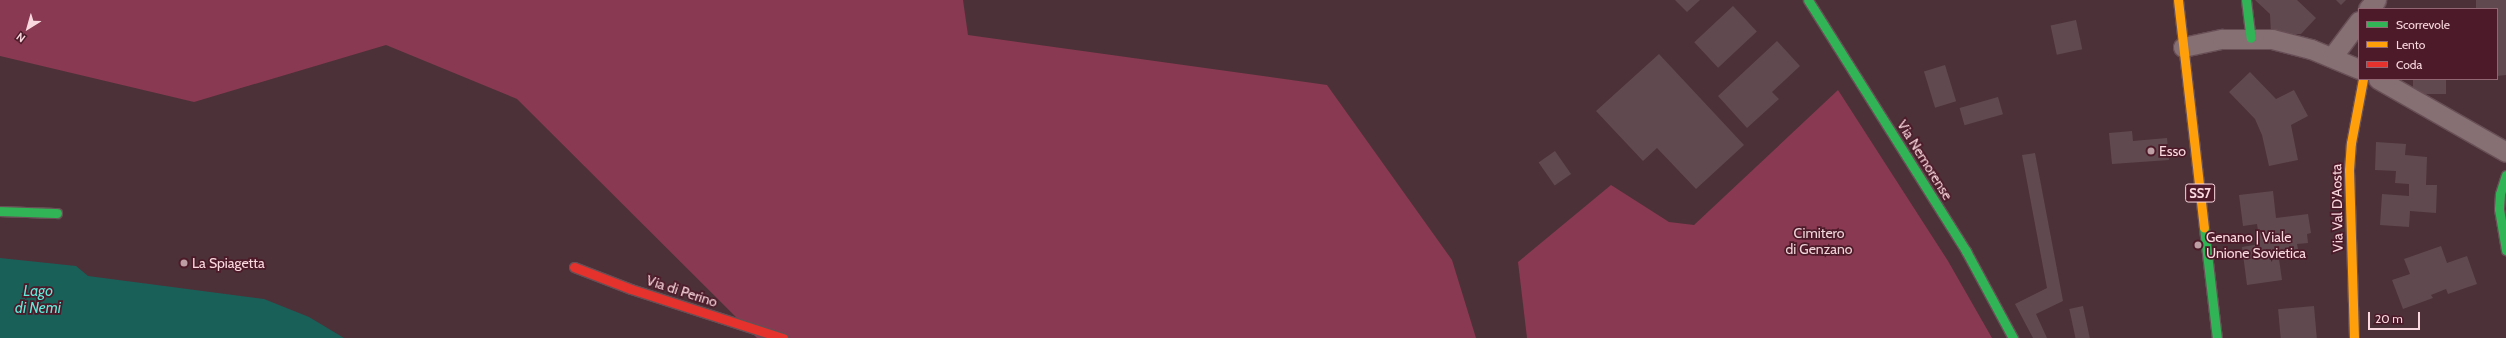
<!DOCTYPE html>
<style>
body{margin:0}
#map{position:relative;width:2506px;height:338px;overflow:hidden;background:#4c3138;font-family:Cabin,sans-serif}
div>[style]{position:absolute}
.green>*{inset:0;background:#893951}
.water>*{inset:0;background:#196059}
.building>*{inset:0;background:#604a4f;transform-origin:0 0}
.roads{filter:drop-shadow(1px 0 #684f56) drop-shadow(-1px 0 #684f56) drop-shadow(0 1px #684f56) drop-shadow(0 -1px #684f56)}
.street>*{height:19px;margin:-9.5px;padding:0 9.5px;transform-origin:9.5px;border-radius:9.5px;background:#867074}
.fast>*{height:9px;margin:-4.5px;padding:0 4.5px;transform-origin:4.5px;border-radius:4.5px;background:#30b455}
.slow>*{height:9px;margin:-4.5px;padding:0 4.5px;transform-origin:4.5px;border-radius:4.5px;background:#ff9f0a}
.jam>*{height:9px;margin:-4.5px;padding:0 4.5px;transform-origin:4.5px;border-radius:4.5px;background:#e5322d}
.dots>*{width:11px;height:11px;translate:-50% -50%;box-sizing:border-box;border:2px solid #4c1a29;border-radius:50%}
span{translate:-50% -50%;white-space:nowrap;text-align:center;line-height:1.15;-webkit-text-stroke:3.5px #4c1a29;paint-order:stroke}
.shield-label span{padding:1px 3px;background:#4c1a29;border:1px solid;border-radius:3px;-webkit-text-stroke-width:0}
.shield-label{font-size:13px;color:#fad8df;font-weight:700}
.poi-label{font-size:14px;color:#fad8df}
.left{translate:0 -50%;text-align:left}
.street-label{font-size:14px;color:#fad8df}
.park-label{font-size:14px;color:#f0d5da}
.water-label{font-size:15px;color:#5fecdb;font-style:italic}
.legend{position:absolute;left:2358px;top:8px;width:140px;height:72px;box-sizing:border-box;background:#4c1a29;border:1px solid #926672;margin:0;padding:5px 7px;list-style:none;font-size:12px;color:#fad8df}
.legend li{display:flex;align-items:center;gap:8px;height:20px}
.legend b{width:20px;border:1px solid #926672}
.north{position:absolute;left:8px;top:8px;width:40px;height:40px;-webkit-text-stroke:3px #4c1a29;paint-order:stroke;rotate:217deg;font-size:11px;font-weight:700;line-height:16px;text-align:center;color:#fad8df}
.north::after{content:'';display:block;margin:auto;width:14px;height:18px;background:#fad8df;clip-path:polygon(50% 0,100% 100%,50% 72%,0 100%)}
.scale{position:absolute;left:2368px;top:312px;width:52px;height:18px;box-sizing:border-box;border:2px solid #fad8df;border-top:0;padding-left:5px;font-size:12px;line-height:14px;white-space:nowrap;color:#fad8df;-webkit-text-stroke:3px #4c1a29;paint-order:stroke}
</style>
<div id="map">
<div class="green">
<i style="clip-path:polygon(0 0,963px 0,968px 35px,1327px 85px,1452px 260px,1476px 338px,757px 338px,517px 99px,386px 45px,194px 102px,0 56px)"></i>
<i style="clip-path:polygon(1838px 90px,1948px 261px,1992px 338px,1527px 338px,1518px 262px,1611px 185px,1669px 222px,1694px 225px)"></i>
</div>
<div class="water">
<i style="clip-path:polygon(0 258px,76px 266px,88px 276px,264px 299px,309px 317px,344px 338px,0 338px)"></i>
</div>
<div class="building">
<i style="clip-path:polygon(1675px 0,1700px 0,1687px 12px)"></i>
<i style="clip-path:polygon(2255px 0,2297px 0,2316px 18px,2301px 34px,2271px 34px,2270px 14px)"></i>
<i style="clip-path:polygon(2336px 0,2346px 0,2341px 5px)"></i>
<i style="clip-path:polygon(2476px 0,2506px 0,2506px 75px,2497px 76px,2497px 9px,2476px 9px)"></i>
<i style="left:1733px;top:6px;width:35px;height:53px;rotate:47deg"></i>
<i style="left:2076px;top:20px;width:30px;height:26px;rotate:78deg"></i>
<i style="clip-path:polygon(1777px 41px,1800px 66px,1772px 92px,1779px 99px,1747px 128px,1718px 96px)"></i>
<i style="clip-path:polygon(1659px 54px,1744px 145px,1696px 189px,1657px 148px,1643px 161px,1596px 111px)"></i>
<i style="left:1945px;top:65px;width:38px;height:22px;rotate:73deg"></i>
<i style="clip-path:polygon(2250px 72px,2276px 99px,2294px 90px,2308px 116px,2291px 125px,2298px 160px,2269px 166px,2262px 135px,2255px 119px,2229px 92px)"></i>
<i style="left:2413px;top:79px;width:33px;height:15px"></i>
<i style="left:1998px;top:97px;width:18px;height:40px;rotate:74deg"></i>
<i style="clip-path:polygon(2132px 131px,2133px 141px,2167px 138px,2169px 160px,2112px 164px,2109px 133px)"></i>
<i style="clip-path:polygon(2376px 142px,2406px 144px,2405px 155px,2427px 157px,2426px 185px,2437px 185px,2436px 213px,2410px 211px,2409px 227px,2380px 225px,2382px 194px,2409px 196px,2409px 184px,2395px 183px,2396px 171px,2375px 170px)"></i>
<i style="left:1555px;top:151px;width:28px;height:20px;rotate:55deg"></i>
<i style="clip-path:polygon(2035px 153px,2063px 301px,2036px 314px,2047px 338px,2033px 338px,2015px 304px,2047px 288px,2022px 155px)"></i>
<i style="clip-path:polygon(2273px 191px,2276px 218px,2308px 214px,2311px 233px,2307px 234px,2308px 243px,2297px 244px,2298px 249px,2278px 252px,2282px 280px,2247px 285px,2242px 247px,2260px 244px,2257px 224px,2243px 226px,2239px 195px)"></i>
<i style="clip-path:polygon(2441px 246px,2447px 263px,2467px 256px,2477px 284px,2448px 294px,2446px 289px,2431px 295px,2433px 298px,2403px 309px,2392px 280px,2410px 274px,2404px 259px)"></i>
<i style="left:2083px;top:306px;width:33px;height:14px;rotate:78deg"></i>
<i style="left:2314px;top:306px;width:32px;height:36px;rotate:85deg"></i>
</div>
<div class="roads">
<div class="street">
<i style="left:2368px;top:9px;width:12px;rotate:-48deg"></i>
<i style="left:2183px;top:47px;width:40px;rotate:-12deg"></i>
<i style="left:2222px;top:39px;width:50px"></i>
<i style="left:2272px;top:39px;width:40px;rotate:14.4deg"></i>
<i style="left:2311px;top:49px;width:52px;rotate:22.6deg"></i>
<i style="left:2332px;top:57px;width:45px;rotate:-53.1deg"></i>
<i style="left:2378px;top:79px;width:147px;rotate:29.7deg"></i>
</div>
<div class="fast">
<i style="left:1808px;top:0;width:297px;rotate:57.8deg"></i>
<i style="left:1966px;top:251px;width:99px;rotate:61.6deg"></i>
<i style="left:2246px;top:0;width:38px;rotate:83deg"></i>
<i style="left:2506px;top:175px;width:20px;rotate:108deg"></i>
<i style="left:2500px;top:194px;width:15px;rotate:94deg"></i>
<i style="left:2499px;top:209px;width:42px;rotate:80.3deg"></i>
<i style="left:0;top:211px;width:57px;rotate:2deg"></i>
<i style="left:2204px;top:228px;width:111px;rotate:83.3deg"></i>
</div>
<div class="slow">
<i style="left:2178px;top:0;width:229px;rotate:83.5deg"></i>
<i style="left:2354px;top:338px;width:168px;rotate:-91.7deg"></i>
<i style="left:2349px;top:170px;width:27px;rotate:-86deg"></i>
<i style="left:2351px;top:143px;width:65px;rotate:-79.4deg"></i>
</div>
<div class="jam">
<i style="left:574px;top:267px;width:61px;rotate:21.1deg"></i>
<i style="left:631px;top:289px;width:160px;rotate:17.9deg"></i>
</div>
</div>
<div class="dots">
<i style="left:2151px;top:151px;background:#bd9ea5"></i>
<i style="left:2198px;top:245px;background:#bd9ea5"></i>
<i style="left:184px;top:263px;background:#bd9ea5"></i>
</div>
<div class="shield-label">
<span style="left:2200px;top:193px">SS7</span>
</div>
<div class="poi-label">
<span class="left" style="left:2159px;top:151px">Esso</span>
<span class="left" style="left:2206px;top:245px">Genano | Viale<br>Unione Sovietica</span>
<span class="left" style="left:192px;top:263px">La Spiagetta</span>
</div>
<div class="street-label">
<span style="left:1925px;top:160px;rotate:58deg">Via Nemorense</span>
<span style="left:2337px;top:208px;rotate:-91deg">Via Val D'Aosta</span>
<span style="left:682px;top:291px;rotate:18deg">Via di Perino</span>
</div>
<div class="park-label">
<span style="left:1819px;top:241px">Cimitero<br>di Genzano</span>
</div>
<div class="water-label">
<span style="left:38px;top:300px">Lago<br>di Nemi</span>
</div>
<ul class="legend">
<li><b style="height:5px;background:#30b455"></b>Scorrevole</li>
<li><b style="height:5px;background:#ff9f0a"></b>Lento</li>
<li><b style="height:5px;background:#e5322d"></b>Coda</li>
</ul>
<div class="north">N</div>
<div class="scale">20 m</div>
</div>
